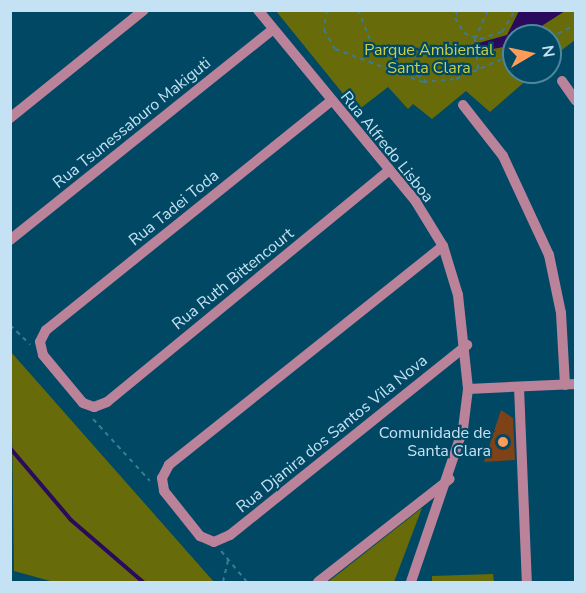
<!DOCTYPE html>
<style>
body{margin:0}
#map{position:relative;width:586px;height:593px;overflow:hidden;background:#004864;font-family:"Nunito Sans",sans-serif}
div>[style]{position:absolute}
.green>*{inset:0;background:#676b0a}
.water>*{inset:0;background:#2a0a5c}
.stream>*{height:4px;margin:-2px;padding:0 2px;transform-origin:2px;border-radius:2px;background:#2a0a5c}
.building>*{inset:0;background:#7d4218}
.path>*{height:2px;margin-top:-1px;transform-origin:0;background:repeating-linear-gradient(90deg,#3e7991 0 4.5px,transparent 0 9px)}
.minor>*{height:10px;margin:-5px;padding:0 5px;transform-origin:5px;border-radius:5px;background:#ba839a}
.dots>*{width:16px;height:16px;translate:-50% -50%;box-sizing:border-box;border:3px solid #004864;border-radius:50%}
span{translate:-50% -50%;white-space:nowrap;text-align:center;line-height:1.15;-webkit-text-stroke:4.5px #004864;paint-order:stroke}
.park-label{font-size:16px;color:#c9d04a}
.street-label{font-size:16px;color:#c4e2f3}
.poi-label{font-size:16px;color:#c4e2f3}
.right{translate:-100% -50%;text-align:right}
.frame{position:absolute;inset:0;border:12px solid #c4e2f3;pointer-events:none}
.north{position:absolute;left:502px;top:24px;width:60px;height:60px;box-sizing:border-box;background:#004864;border:2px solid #4e869d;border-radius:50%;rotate:81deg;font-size:16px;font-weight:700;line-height:24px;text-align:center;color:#c4e2f3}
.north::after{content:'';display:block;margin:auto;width:21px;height:27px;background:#ff9b59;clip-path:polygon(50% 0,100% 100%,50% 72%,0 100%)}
</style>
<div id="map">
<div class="green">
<i style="clip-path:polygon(276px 11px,575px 11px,575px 40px,550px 59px,550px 36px,514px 36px,514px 72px,536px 72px,490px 112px,466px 91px,432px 119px,413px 104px,408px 109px,388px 87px,357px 111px)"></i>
<i style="clip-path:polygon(11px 352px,214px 582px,54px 582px,14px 571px)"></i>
<i style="clip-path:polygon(422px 508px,394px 582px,328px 582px)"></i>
<i style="clip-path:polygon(493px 574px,494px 582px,432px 582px,432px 576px)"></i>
</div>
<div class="water">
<i style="clip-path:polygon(519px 11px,565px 11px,526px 36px,514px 36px,514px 45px,461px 55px,464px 47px,507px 35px)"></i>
</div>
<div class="stream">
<i style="left:10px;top:448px;width:94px;rotate:49.7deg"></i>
<i style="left:71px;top:520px;width:95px;rotate:40.7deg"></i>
</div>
<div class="building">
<i style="clip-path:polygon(501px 410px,513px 418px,515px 460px,484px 462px)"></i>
</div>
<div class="path">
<i style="left:327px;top:10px;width:20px;rotate:99deg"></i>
<i style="left:324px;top:30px;width:22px;rotate:60deg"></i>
<i style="left:335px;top:49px;width:94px;rotate:20.6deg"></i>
<i style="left:423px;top:82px;width:33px;rotate:-5deg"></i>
<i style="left:456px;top:79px;width:63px;rotate:-23.3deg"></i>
<i style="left:358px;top:10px;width:37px;rotate:68deg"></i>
<i style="left:372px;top:44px;width:67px;rotate:34.6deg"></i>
<i style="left:457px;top:10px;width:8px;rotate:104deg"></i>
<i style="left:455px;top:18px;width:17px;rotate:59deg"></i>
<i style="left:464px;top:33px;width:17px;rotate:21deg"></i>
<i style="left:480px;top:39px;width:23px;rotate:-18deg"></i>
<i style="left:502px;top:32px;width:26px;rotate:-59deg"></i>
<i style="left:550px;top:38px;width:30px;rotate:-28deg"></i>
<i style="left:478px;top:69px;width:30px;rotate:-96deg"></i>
<i style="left:475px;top:39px;width:32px;rotate:-66deg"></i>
<i style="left:10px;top:325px;width:28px;rotate:44deg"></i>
<i style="left:93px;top:419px;width:84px;rotate:47.4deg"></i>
<i style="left:221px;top:551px;width:40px;rotate:50deg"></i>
<i style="left:223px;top:582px;width:23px;rotate:-77deg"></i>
</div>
<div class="minor">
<i style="left:258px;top:10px;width:249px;rotate:50.5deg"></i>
<i style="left:416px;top:202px;width:52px;rotate:58.5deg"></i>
<i style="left:443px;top:246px;width:51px;rotate:73deg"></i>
<i style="left:458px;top:295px;width:95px;rotate:83.9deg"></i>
<i style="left:468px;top:389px;width:40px;rotate:97.1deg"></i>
<i style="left:463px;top:429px;width:162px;rotate:108.8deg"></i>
<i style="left:562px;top:81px;width:24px;rotate:55deg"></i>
<i style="left:331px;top:101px;width:366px;rotate:141.2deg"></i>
<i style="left:46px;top:330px;width:13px;rotate:117deg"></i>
<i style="left:40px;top:342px;width:13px;rotate:77deg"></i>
<i style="left:43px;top:355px;width:62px;rotate:50.2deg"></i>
<i style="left:83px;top:403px;width:12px;rotate:20deg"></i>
<i style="left:94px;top:407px;width:14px;rotate:-21deg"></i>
<i style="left:107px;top:402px;width:365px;rotate:-39.4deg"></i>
<i style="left:463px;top:105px;width:65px;rotate:51.9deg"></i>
<i style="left:503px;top:156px;width:109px;rotate:65.1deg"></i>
<i style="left:549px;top:255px;width:59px;rotate:78.3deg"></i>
<i style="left:561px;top:313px;width:72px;rotate:86.8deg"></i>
<i style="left:10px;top:118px;width:172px;rotate:-38.9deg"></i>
<i style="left:10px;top:240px;width:337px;rotate:-38.7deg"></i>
<i style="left:443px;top:246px;width:351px;rotate:141.4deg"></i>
<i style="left:169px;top:465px;width:15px;rotate:118deg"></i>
<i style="left:162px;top:478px;width:13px;rotate:81deg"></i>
<i style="left:164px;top:491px;width:58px;rotate:51.3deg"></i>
<i style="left:200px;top:536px;width:15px;rotate:23deg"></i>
<i style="left:214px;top:542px;width:17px;rotate:-24deg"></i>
<i style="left:230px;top:535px;width:304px;rotate:-38.7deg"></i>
<i style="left:519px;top:387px;width:195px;rotate:87.7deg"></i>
<i style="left:468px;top:389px;width:108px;rotate:-2.7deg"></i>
<i style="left:318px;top:582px;width:167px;rotate:-38deg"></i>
</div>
<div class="dots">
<i style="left:503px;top:442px;background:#ff9b59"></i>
</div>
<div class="park-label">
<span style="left:429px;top:59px">Parque Ambiental<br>Santa Clara</span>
</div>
<div class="street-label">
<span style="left:132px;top:123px;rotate:-39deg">Rua Tsunessaburo Makiguti</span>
<span style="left:387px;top:147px;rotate:51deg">Rua Alfredo Lisboa</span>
<span style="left:174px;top:208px;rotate:-39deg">Rua Tadei Toda</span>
<span style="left:233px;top:279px;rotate:-39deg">Rua Ruth Bittencourt</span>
<span style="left:332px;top:434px;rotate:-39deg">Rua Djanira dos Santos Vila Nova</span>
</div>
<div class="poi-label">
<span class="right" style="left:491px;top:442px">Comunidade de<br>Santa Clara</span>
</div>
<div class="frame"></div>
<div class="north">N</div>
</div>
